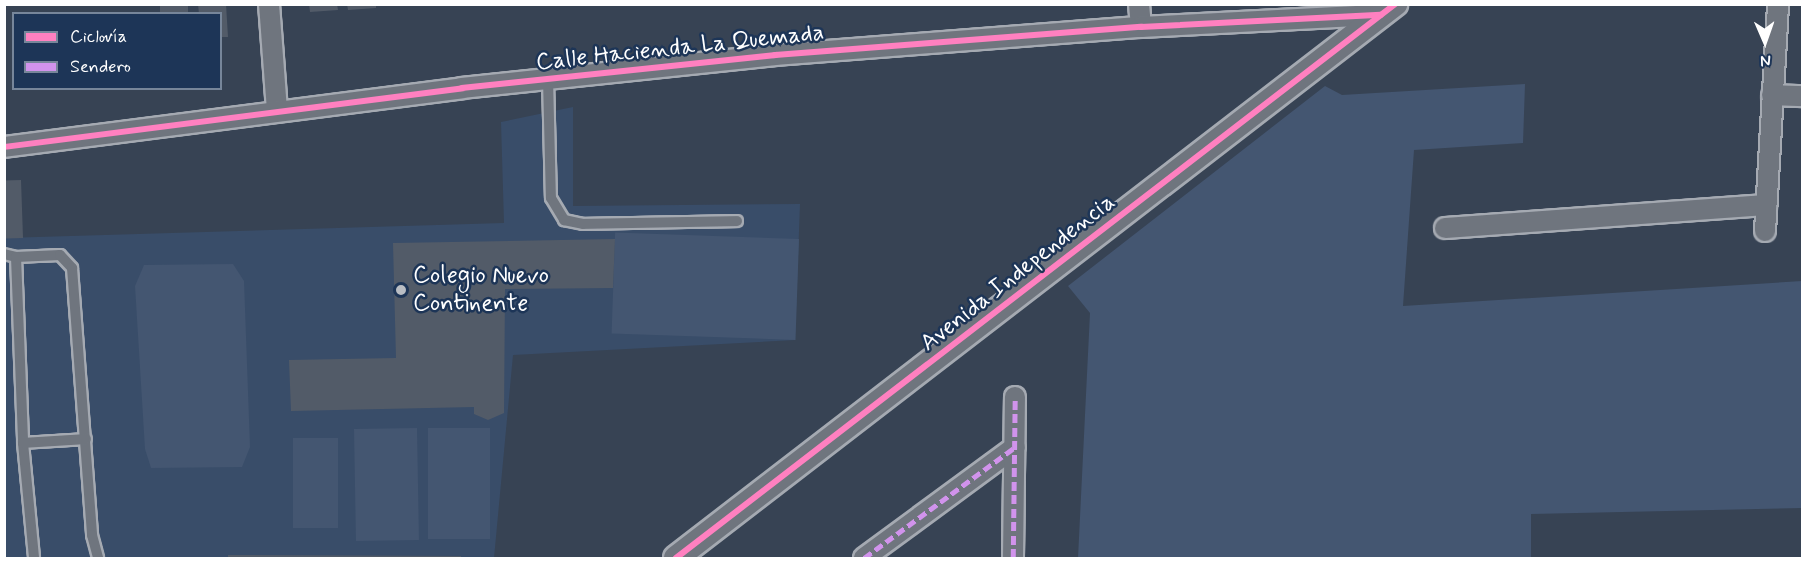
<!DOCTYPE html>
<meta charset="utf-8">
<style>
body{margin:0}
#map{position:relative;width:1807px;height:563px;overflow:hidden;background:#374354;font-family:Mynerve,sans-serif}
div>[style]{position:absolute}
.built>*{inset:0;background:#394d69}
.green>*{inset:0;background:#445671;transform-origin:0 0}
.building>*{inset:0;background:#525b68;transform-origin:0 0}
.roads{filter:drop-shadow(2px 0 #a5aab2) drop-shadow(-2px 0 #a5aab2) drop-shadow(0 2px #a5aab2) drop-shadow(0 -2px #a5aab2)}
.service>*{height:10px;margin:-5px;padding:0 5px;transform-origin:5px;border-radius:5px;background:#6f757e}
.minor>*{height:20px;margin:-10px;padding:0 10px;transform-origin:10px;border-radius:10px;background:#6f757e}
.tertiary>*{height:24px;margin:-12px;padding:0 12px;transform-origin:12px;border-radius:12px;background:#6f757e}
.quiet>*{height:4.5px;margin-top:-2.25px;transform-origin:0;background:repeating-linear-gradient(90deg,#d193ec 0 9px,transparent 0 13.5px)}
.cycleway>*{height:6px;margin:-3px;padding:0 3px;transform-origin:3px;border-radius:3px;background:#ff80c0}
.dots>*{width:16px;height:16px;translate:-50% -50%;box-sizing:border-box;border:3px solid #1d3557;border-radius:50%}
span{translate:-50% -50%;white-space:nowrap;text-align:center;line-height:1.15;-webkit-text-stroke:5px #1d3557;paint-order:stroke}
.street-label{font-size:24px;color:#fff}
.poi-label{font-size:24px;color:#fff}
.left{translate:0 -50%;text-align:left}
.frame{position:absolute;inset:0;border:6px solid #fff;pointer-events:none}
.legend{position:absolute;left:12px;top:12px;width:210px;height:78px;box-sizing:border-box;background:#1d3557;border:2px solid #77869a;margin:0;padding:8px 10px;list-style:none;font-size:18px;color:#fff}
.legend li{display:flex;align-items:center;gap:12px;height:30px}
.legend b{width:30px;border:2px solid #77869a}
.north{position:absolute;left:1735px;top:12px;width:60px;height:60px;-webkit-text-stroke:4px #1d3557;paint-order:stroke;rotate:178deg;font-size:16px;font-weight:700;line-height:24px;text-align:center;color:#fff}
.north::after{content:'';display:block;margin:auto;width:21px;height:27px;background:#fff;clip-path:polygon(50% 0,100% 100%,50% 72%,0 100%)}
</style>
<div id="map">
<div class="built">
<i style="clip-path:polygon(573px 107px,573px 206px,800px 204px,795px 340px,513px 355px,494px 558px,5px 558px,4px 238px,504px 223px,501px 122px)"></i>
</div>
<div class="green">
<i style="clip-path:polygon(1525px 84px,1523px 143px,1414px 150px,1403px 306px,1802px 281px,1802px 508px,1531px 514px,1531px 558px,1078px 558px,1090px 313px,1068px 286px,1325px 86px,1342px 95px)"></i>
<i style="left:799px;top:239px;width:101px;height:184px;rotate:92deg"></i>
<i style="clip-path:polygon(233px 264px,244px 281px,250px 447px,242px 467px,151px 468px,145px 449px,135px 286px,144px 265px)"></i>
<i style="left:417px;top:428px;width:112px;height:63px;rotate:89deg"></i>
<i style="left:428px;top:428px;width:62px;height:111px"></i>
<i style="left:293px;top:438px;width:45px;height:90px"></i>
</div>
<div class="building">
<i style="left:160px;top:4px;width:28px;height:10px"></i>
<i style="clip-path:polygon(198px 4px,226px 4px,228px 37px,220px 37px,220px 14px,199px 14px)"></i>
<i style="clip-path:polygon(309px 4px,337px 4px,338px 10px,310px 12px)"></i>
<i style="clip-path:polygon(347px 4px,376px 4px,376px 8px,348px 10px)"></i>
<i style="left:21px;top:180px;width:58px;height:17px;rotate:88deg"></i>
<i style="clip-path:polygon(615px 239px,613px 288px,505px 289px,504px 413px,488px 420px,474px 414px,474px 407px,291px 411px,289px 360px,396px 358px,393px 243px)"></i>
<i style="clip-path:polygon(228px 555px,461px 556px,461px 558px,228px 558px)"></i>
</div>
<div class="roads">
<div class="service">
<i style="left:548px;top:79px;width:119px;rotate:88.6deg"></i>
<i style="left:551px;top:198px;width:26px;rotate:59deg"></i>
<i style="left:564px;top:220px;width:19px;rotate:12deg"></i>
<i style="left:583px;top:224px;width:154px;rotate:-1.1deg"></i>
<i style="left:4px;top:254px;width:12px;rotate:14deg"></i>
<i style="left:16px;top:257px;width:44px;rotate:-2.6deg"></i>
<i style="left:60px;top:255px;width:18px;rotate:47deg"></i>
<i style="left:72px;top:268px;width:268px;rotate:85.7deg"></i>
<i style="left:92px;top:535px;width:24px;rotate:75deg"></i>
<i style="left:16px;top:257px;width:186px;rotate:87.8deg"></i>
<i style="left:23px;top:443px;width:116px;rotate:84.5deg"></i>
<i style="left:23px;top:443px;width:63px;rotate:-3.6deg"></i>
</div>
<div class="minor">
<i style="left:269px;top:4px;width:106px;rotate:85.7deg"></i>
<i style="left:1139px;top:4px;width:23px;rotate:85deg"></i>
<i style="left:1772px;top:95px;width:30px;rotate:2deg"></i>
<i style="left:4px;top:147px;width:462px;rotate:-7.3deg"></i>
<i style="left:462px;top:88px;width:315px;rotate:-6deg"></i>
<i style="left:775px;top:55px;width:367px;rotate:-4.4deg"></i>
<i style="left:1141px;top:27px;width:240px;rotate:-2.9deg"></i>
<i style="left:1445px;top:228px;width:322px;rotate:-4.1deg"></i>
<i style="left:1765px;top:231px;width:227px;rotate:-86.7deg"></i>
<i style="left:864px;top:558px;width:187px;rotate:-36.3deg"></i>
<i style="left:1013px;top:558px;width:161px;rotate:-89.3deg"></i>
</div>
<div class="tertiary">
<i style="left:676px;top:558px;width:908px;rotate:-37.61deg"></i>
</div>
</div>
<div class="quiet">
<i style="left:864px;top:558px;width:187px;rotate:-36.3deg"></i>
<i style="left:1013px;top:558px;width:161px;rotate:-89.3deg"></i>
</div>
<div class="cycleway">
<i style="left:4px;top:147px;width:462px;rotate:-7.3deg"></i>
<i style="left:462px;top:88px;width:315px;rotate:-6deg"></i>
<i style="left:775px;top:55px;width:367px;rotate:-4.4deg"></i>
<i style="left:1141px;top:27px;width:240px;rotate:-2.9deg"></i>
<i style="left:676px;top:558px;width:908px;rotate:-37.61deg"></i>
</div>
<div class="dots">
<i style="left:401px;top:290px;background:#b9bdc3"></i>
</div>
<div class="street-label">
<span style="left:680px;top:48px;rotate:-6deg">Calle Hacienda La Quemada</span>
<span style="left:1018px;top:273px;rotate:-38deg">Avenida Independencia</span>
</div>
<div class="poi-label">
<span class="left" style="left:413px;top:290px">Colegio Nuevo<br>Continente</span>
</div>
<div class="frame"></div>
<ul class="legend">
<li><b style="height:8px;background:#ff80c0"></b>Ciclovía</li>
<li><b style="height:8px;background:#d193ec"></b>Sendero</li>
</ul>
<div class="north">N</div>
</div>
